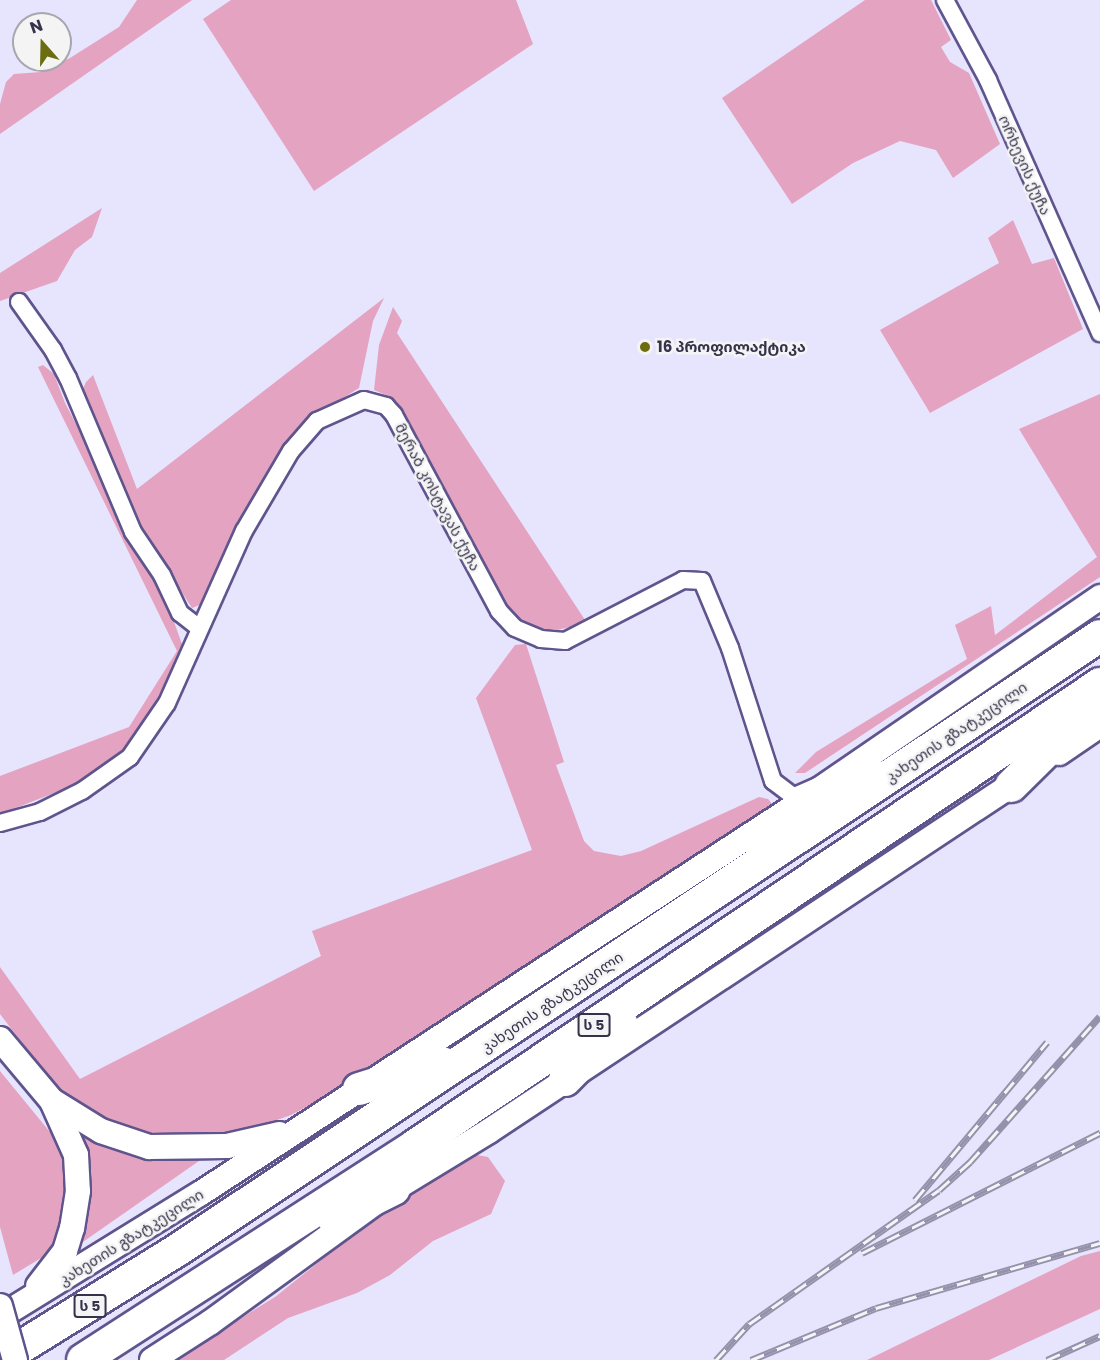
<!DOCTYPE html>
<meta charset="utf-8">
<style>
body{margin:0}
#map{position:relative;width:1100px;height:1360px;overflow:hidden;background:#e7e4fe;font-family:Poppins,"Noto Sans Georgian",sans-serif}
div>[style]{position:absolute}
.green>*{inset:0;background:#e4a3c0}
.roads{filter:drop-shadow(2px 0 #5f558d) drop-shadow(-2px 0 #5f558d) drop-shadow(0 2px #5f558d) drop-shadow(0 -2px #5f558d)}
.street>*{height:16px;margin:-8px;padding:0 8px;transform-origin:8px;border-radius:8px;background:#fff}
.secondary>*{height:24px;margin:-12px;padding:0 12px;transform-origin:12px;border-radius:12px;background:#fff}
.highway>*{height:32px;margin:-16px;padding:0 16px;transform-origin:16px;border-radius:16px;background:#fff}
.rail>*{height:7px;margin-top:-3.5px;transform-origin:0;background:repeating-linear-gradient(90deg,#f4f4f4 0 14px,#9591ab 0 28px);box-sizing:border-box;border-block:2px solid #9591ab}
.bridges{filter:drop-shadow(2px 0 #5f558d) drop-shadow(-2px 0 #5f558d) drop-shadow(0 2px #5f558d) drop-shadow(0 -2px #5f558d)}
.secondary-bridge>*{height:24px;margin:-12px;padding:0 12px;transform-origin:12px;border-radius:12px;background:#fff}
.dots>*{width:16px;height:16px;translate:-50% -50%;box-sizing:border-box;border:3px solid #f4f4f4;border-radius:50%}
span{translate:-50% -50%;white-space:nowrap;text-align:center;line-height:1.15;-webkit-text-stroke:5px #f4f4f4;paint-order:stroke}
.shield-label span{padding:2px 4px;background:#f4f4f4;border:2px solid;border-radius:4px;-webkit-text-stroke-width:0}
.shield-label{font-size:14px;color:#36324b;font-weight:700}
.street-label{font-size:15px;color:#36324b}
.poi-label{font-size:15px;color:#36324b;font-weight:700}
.left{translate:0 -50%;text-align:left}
.north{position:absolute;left:12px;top:12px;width:60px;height:60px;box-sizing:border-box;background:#f4f4f4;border:2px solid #a8a6b0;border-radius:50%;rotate:340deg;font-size:16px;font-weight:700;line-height:24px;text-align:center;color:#36324b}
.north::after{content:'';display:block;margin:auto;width:21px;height:27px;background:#6b6d10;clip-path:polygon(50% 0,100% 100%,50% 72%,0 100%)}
</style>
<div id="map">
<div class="green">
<i style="clip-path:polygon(137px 0,192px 0,0 134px,0 104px,6px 82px,14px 74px,41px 72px,70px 58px,119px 27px)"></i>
<i style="clip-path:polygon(231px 0,516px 0,533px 44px,314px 191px,203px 19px)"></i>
<i style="clip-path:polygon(865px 0,931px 0,951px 40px,941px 47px,950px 62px,969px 73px,1000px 144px,953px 178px,936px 150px,900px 141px,853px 163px,792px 204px,722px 98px)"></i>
<i style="clip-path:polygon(102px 208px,92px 237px,75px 250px,57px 281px,0 301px,0 273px)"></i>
<i style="clip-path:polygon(1013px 220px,1032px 264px,1054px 258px,1083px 329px,930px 413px,880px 330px,999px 263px,988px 238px)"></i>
<i style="clip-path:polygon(384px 298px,373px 321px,359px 388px,316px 415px,251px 504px,202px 604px,192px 608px,136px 520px,82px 391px,86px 382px,93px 375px,137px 489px)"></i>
<i style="clip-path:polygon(393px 307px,402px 321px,397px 333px,587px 623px,553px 631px,528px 625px,512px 615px,405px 418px,388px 396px,374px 390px,379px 345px)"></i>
<i style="clip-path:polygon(43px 365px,54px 374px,65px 403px,161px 586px,182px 644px,178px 662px,131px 743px,75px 785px,0 814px,0 776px,129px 727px,177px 651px,38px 367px)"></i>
<i style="clip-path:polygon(1100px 394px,1100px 577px,805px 773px,795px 773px,816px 752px,967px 659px,955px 625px,991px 606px,995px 635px,1097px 557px,1019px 429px)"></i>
<i style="clip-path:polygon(526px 644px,564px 762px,556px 765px,584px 841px,594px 851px,621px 856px,641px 851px,759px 797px,768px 799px,773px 805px,770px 813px,329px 1095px,291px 1115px,249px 1130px,205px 1139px,134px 1135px,68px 1103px,0 1014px,0 967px,80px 1079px,321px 956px,312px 931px,532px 850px,476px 698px,515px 645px)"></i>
<i style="clip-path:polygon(0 1071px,54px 1137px,64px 1153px,67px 1179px,65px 1211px,51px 1252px,13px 1275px,0 1227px)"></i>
<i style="clip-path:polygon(74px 1125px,209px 1154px,80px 1244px)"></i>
<i style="clip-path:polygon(477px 1155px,488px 1157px,505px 1181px,491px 1214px,433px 1241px,390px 1275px,357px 1293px,288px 1318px,224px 1360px,174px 1360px,275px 1297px,380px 1213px,454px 1164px)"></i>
<i style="clip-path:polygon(1100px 1251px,1100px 1309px,989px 1360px,867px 1360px,1081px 1256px)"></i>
</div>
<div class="roads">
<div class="street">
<i style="left:945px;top:0;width:91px;rotate:61.7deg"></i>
<i style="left:988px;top:80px;width:277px;rotate:66.1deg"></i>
<i style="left:19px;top:302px;width:59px;rotate:54.7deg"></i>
<i style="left:53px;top:350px;width:32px;rotate:62deg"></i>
<i style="left:68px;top:378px;width:167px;rotate:67.1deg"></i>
<i style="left:133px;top:532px;width:52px;rotate:56deg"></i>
<i style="left:162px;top:575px;width:42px;rotate:64.7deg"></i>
<i style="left:180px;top:613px;width:23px;rotate:38deg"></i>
<i style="left:0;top:823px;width:41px;rotate:-15.4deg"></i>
<i style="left:40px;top:812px;width:47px;rotate:-26.6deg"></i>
<i style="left:82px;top:791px;width:59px;rotate:-35.3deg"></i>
<i style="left:130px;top:757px;width:65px;rotate:-55.6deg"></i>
<i style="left:167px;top:703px;width:188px;rotate:-65.9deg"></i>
<i style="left:244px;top:531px;width:93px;rotate:-59.6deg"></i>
<i style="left:291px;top:451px;width:40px;rotate:-49deg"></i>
<i style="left:317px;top:421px;width:51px;rotate:-24.1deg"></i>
<i style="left:364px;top:400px;width:23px;rotate:15deg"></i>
<i style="left:386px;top:406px;width:12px;rotate:48deg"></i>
<i style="left:394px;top:415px;width:222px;rotate:61.8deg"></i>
<i style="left:499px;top:611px;width:23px;rotate:47deg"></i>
<i style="left:515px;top:628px;width:28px;rotate:23deg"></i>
<i style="left:541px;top:639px;width:24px;rotate:5deg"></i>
<i style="left:565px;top:641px;width:133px;rotate:-27.3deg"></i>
<i style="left:683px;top:580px;width:19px;rotate:3deg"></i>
<i style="left:702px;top:581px;width:73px;rotate:67.3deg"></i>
<i style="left:730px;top:648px;width:140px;rotate:72.1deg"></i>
<i style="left:773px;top:781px;width:35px;rotate:37deg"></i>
</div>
<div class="secondary">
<i style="left:1059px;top:753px;width:50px;rotate:-34.3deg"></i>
<i style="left:0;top:1039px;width:81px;rotate:50deg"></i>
<i style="left:52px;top:1101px;width:59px;rotate:66deg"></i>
<i style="left:76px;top:1155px;width:36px;rotate:87deg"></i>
<i style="left:78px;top:1191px;width:37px;rotate:99deg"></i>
<i style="left:72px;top:1228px;width:24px;rotate:107deg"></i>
<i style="left:65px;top:1251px;width:44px;rotate:127.6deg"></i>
<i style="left:54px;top:1102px;width:55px;rotate:31.7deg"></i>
<i style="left:101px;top:1131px;width:51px;rotate:18.4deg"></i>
<i style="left:149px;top:1147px;width:78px;rotate:-0.7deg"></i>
<i style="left:227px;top:1146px;width:54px;rotate:-12.8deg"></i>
<i style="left:0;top:1317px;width:236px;rotate:-31.7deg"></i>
<i style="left:201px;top:1193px;width:716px;rotate:-33.09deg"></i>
<i style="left:801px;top:802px;width:363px;rotate:-34.4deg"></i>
<i style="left:152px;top:1360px;width:70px;rotate:-32.8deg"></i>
<i style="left:211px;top:1322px;width:226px;rotate:-36deg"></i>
<i style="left:394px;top:1189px;width:111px;rotate:-31.4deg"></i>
<i style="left:489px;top:1131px;width:643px;rotate:-33.52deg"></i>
</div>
<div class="highway">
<i style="left:1011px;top:786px;width:114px;rotate:-44.6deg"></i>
<i style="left:801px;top:802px;width:74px;rotate:-23.8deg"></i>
<i style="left:565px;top:1080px;width:80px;rotate:-45.5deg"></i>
<i style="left:359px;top:1089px;width:87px;rotate:-17.4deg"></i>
<i style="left:334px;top:1219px;width:67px;rotate:-26.6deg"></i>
<i style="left:0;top:1360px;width:211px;rotate:-31.8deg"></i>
<i style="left:179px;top:1249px;width:1106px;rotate:-33.65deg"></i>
<i style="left:83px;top:1360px;width:396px;rotate:-32.8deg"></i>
<i style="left:416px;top:1145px;width:825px;rotate:-33.98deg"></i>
</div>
</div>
<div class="rail">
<i style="left:915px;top:1200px;width:206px;rotate:-50.1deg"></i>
<i style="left:862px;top:1253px;width:267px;rotate:-26.8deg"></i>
<i style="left:716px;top:1360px;width:49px;rotate:-47.5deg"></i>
<i style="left:749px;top:1324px;width:232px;rotate:-35.2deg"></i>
<i style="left:939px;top:1190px;width:42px;rotate:-42.1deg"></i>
<i style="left:970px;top:1162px;width:195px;rotate:-48.3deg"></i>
<i style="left:751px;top:1360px;width:135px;rotate:-22.6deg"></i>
<i style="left:876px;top:1308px;width:233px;rotate:-16.2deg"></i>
<i style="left:1047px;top:1360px;width:58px;rotate:-24.4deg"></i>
</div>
<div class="bridges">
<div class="secondary-bridge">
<i style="left:0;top:1306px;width:56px;rotate:74.5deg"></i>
</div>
</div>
<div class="dots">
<i style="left:645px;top:347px;background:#6b6d10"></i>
</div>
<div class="shield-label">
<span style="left:594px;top:1025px">ს 5</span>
<span style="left:90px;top:1306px">ს 5</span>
</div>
<div class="street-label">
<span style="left:1025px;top:165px;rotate:66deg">ორხევის ქუჩა</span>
<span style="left:438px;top:497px;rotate:62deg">მერაბ კოსტავას ქუჩა</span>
<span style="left:956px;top:732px;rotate:-34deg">კახეთის გზატკეცილი</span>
<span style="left:552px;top:1002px;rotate:-34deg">კახეთის გზატკეცილი</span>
<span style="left:131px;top:1237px;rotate:-32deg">კახეთის გზატკეცილი</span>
</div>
<div class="poi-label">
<span class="left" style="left:657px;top:347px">16 პროფილაქტიკა</span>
</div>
<div class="north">N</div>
</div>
